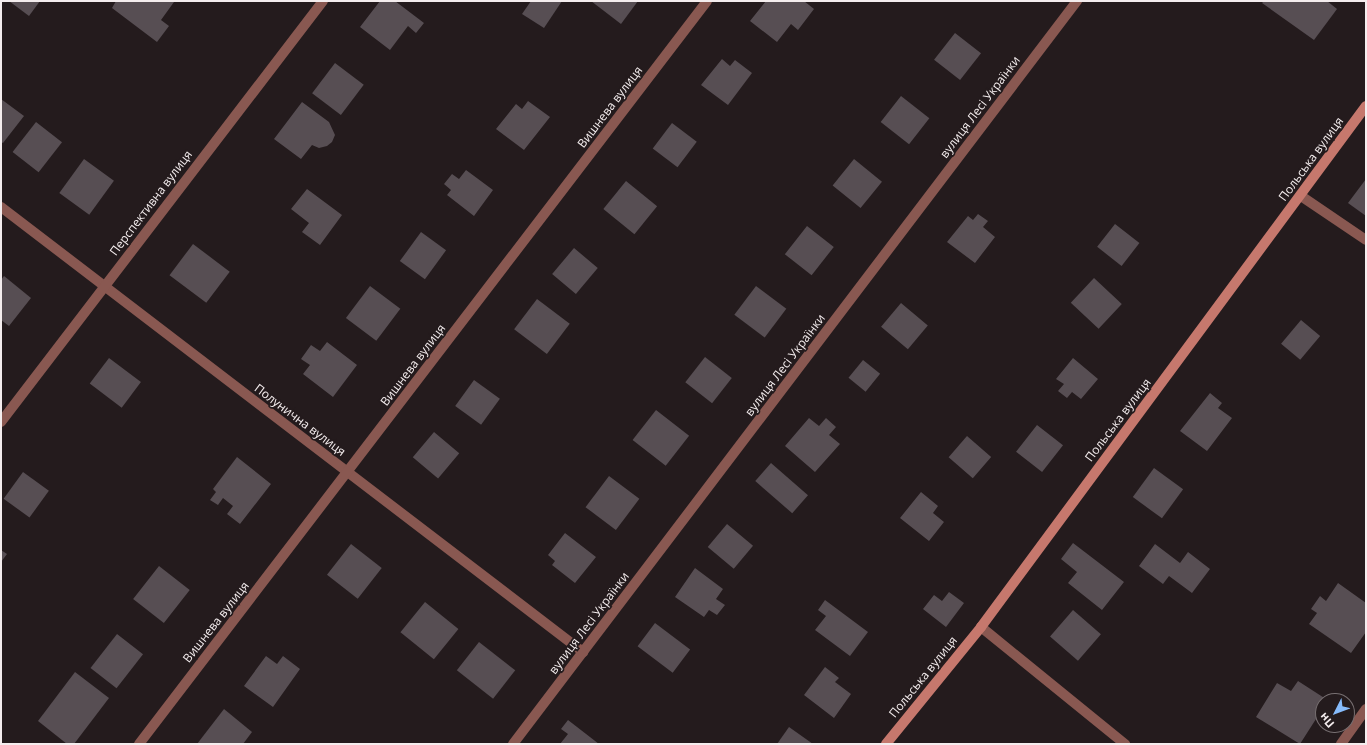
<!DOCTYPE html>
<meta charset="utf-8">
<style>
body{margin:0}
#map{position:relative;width:1367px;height:745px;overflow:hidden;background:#241b1d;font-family:"Open Sans",sans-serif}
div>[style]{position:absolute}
.building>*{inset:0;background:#574e53;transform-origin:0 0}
.lane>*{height:10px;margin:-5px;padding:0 5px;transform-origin:5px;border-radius:5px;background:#895851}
.street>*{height:10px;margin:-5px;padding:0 5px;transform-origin:5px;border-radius:5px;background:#895851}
.secondary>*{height:10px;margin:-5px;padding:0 5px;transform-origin:5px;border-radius:5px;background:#c6786d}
span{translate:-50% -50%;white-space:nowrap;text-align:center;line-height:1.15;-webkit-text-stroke:3.5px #241b1d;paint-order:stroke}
.street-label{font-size:12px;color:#f4edee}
.frame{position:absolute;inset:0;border:2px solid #f4edee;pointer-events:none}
.north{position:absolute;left:1315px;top:693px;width:40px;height:40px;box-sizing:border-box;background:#241b1d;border:1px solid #776f71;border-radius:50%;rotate:228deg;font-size:11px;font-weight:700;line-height:16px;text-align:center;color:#f4edee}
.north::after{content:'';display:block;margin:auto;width:14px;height:18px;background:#86bbfb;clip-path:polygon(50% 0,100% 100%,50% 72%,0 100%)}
</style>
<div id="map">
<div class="building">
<i style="clip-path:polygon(9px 1px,40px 1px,29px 16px)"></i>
<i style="clip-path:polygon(116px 1px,173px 1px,174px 2px,161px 20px,169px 26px,157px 42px,112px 8px)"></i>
<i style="clip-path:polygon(380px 1px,395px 1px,424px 23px,416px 33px,408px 26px,390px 50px,360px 27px)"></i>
<i style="clip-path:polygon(531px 1px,562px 1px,544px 28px,522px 14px)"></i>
<i style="clip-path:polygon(591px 1px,638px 1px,621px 24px)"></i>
<i style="clip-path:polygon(766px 1px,804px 1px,814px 9px,798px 30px,791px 24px,777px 42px,750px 21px)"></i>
<i style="clip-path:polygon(1264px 1px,1327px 1px,1337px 9px,1314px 40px,1262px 3px)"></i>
<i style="left:955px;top:33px;width:33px;height:34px;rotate:38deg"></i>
<i style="clip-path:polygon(722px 59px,730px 66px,735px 60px,752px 73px,728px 105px,701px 85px)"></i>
<i style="left:335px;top:63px;width:36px;height:38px;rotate:37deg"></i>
<i style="left:901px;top:96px;width:36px;height:33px;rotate:38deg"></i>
<i style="clip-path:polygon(1px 99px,24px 116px,3px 143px,1px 142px)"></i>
<i style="clip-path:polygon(528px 101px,550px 117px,524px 150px,496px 129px,516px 104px,522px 109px)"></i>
<i style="clip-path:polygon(302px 102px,329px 122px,335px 135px,332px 142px,327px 146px,319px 148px,312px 145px,301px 159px,274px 139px)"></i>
<i style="left:36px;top:122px;width:33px;height:38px;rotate:38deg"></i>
<i style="left:672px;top:123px;width:31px;height:32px;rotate:37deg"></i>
<i style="left:84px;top:159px;width:37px;height:42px;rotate:36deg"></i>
<i style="left:854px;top:159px;width:36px;height:34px;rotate:39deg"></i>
<i style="clip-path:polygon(466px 170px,493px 190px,474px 216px,447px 195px,451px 190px,444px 184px,452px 174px,459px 179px)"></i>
<i style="clip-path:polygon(1366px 179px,1366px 216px,1348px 203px)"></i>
<i style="left:626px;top:181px;width:40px;height:36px;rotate:39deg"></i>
<i style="clip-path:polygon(307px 189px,342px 215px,320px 245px,302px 232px,309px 223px,291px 209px)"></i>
<i style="clip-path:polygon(978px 214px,988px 221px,983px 227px,995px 237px,975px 263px,947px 242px,968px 216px,973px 220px)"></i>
<i style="left:1115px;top:224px;width:31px;height:29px;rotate:38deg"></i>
<i style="left:807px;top:226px;width:34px;height:36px;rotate:38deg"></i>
<i style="left:421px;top:232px;width:31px;height:36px;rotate:36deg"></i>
<i style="left:193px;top:244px;width:46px;height:39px;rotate:37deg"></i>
<i style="left:574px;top:248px;width:31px;height:34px;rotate:40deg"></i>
<i style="clip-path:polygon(4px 276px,31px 298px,9px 326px,1px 320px,1px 280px)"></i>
<i style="left:1094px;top:278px;width:38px;height:34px;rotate:43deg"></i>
<i style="left:370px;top:286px;width:38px;height:40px;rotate:37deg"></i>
<i style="left:756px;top:286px;width:38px;height:36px;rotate:37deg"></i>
<i style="left:537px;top:299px;width:41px;height:38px;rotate:37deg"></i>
<i style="left:901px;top:303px;width:35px;height:31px;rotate:40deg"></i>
<i style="left:1301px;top:320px;width:25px;height:31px;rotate:40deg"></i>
<i style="clip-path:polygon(327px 342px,357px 365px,333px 397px,303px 374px,310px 365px,301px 359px,311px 345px,320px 351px)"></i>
<i style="left:705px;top:357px;width:34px;height:32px;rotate:38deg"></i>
<i style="left:109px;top:358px;width:40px;height:32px;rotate:37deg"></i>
<i style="clip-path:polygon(1073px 358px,1098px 379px,1081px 399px,1072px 392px,1067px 398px,1058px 391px,1064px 384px,1056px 379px)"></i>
<i style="left:863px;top:360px;width:22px;height:23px;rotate:39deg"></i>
<i style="left:474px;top:380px;width:32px;height:32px;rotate:36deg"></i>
<i style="clip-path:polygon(1210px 393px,1222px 403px,1218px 408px,1232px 418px,1207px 451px,1180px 431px)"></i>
<i style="left:656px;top:410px;width:42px;height:38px;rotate:38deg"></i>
<i style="clip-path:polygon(809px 418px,819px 426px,826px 418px,836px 427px,829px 435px,840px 444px,815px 472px,785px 446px)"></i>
<i style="left:1037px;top:425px;width:33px;height:34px;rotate:38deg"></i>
<i style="left:434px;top:432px;width:33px;height:33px;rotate:40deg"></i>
<i style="left:967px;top:436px;width:32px;height:28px;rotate:41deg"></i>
<i style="clip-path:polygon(237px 457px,271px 484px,240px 524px,227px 514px,233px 506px,223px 498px,218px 505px,210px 500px,216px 492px,213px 489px)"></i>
<i style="left:771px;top:463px;width:49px;height:24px;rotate:41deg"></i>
<i style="left:1154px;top:468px;width:36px;height:36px;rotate:36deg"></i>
<i style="left:23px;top:472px;width:32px;height:33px;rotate:36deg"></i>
<i style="left:609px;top:476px;width:38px;height:39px;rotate:37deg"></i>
<i style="clip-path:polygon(921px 492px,938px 506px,933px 513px,944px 522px,929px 541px,900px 518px)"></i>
<i style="left:727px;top:524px;width:34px;height:30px;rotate:40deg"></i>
<i style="clip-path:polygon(565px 533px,596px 557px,575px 583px,552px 565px,555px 561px,548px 555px)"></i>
<i style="clip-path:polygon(1073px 543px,1124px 582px,1102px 610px,1068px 583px,1077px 572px,1061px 559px)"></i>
<i style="left:351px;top:544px;width:39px;height:39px;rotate:38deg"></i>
<i style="clip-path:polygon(1155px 544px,1180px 563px,1188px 552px,1210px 569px,1192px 593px,1169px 576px,1163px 584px,1139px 566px)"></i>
<i style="clip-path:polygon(1px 550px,7px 554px,1px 562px)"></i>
<i style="left:159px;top:566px;width:39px;height:42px;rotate:38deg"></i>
<i style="clip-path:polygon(695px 568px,723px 589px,716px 599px,725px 605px,717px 615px,709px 610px,704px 617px,675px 597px)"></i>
<i style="clip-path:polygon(1338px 583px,1366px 603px,1366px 632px,1351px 653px,1309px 624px,1317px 613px,1311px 609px,1320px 596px,1326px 601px)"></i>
<i style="clip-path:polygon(949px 592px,964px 603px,946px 627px,923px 609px,934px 595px,942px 601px)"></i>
<i style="clip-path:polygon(825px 600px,868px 632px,850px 656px,815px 630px,826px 616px,818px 610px)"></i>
<i style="left:425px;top:602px;width:43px;height:39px;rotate:39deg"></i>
<i style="left:1073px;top:610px;width:37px;height:35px;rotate:41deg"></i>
<i style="left:655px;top:623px;width:44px;height:29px;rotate:37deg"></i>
<i style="left:117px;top:634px;width:33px;height:43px;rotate:38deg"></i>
<i style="left:479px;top:642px;width:46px;height:36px;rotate:38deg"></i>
<i style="clip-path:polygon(266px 656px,277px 664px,283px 656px,300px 669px,273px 707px,244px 686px)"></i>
<i style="clip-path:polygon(825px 667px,839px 678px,835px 682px,851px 694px,834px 718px,804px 695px)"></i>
<i style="clip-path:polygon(75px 672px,109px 698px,74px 744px,67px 744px,38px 721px)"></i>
<i style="clip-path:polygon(1298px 681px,1329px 701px,1323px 701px,1323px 708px,1300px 744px,1256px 717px,1277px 683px,1291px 691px)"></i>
<i style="clip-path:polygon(224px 709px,252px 732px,243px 744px,197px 744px)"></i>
<i style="clip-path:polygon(568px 720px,599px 744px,560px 744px,568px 734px,561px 729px)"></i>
<i style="clip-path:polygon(789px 727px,813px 744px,777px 744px)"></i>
</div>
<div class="lane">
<i style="left:1301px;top:196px;width:78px;rotate:34.1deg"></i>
</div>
<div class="street">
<i style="left:1px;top:207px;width:733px;rotate:37.4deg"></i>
<i style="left:1px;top:422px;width:530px;rotate:-52.59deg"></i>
<i style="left:981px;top:627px;width:186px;rotate:39.1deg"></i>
<i style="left:139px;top:744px;width:935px;rotate:-52.6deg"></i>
<i style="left:513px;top:744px;width:933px;rotate:-52.8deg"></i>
<i style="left:1341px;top:744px;width:43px;rotate:-54.5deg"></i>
</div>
<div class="secondary">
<i style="left:886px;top:744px;width:151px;rotate:-50.9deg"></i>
<i style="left:981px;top:627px;width:648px;rotate:-53.54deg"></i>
</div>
<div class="street-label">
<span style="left:610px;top:107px;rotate:-53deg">Вишнева вулиця</span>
<span style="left:980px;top:107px;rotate:-53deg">вулиця Лесі Українки</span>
<span style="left:1311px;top:159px;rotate:-54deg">Польська вулиця</span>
<span style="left:151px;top:203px;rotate:-53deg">Перспективна вулиця</span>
<span style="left:413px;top:365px;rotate:-53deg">Вишнева вулиця</span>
<span style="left:785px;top:365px;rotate:-53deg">вулиця Лесі Українки</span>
<span style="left:300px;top:420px;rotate:37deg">Полунична вулиця</span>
<span style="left:1118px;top:420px;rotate:-53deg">Польська вулиця</span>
<span style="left:216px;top:622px;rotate:-52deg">Вишнева вулиця</span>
<span style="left:589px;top:623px;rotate:-53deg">вулиця Лесі Українки</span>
<span style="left:923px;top:677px;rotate:-51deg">Польська вулиця</span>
</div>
<div class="frame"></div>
<div class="north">Пн</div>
</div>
